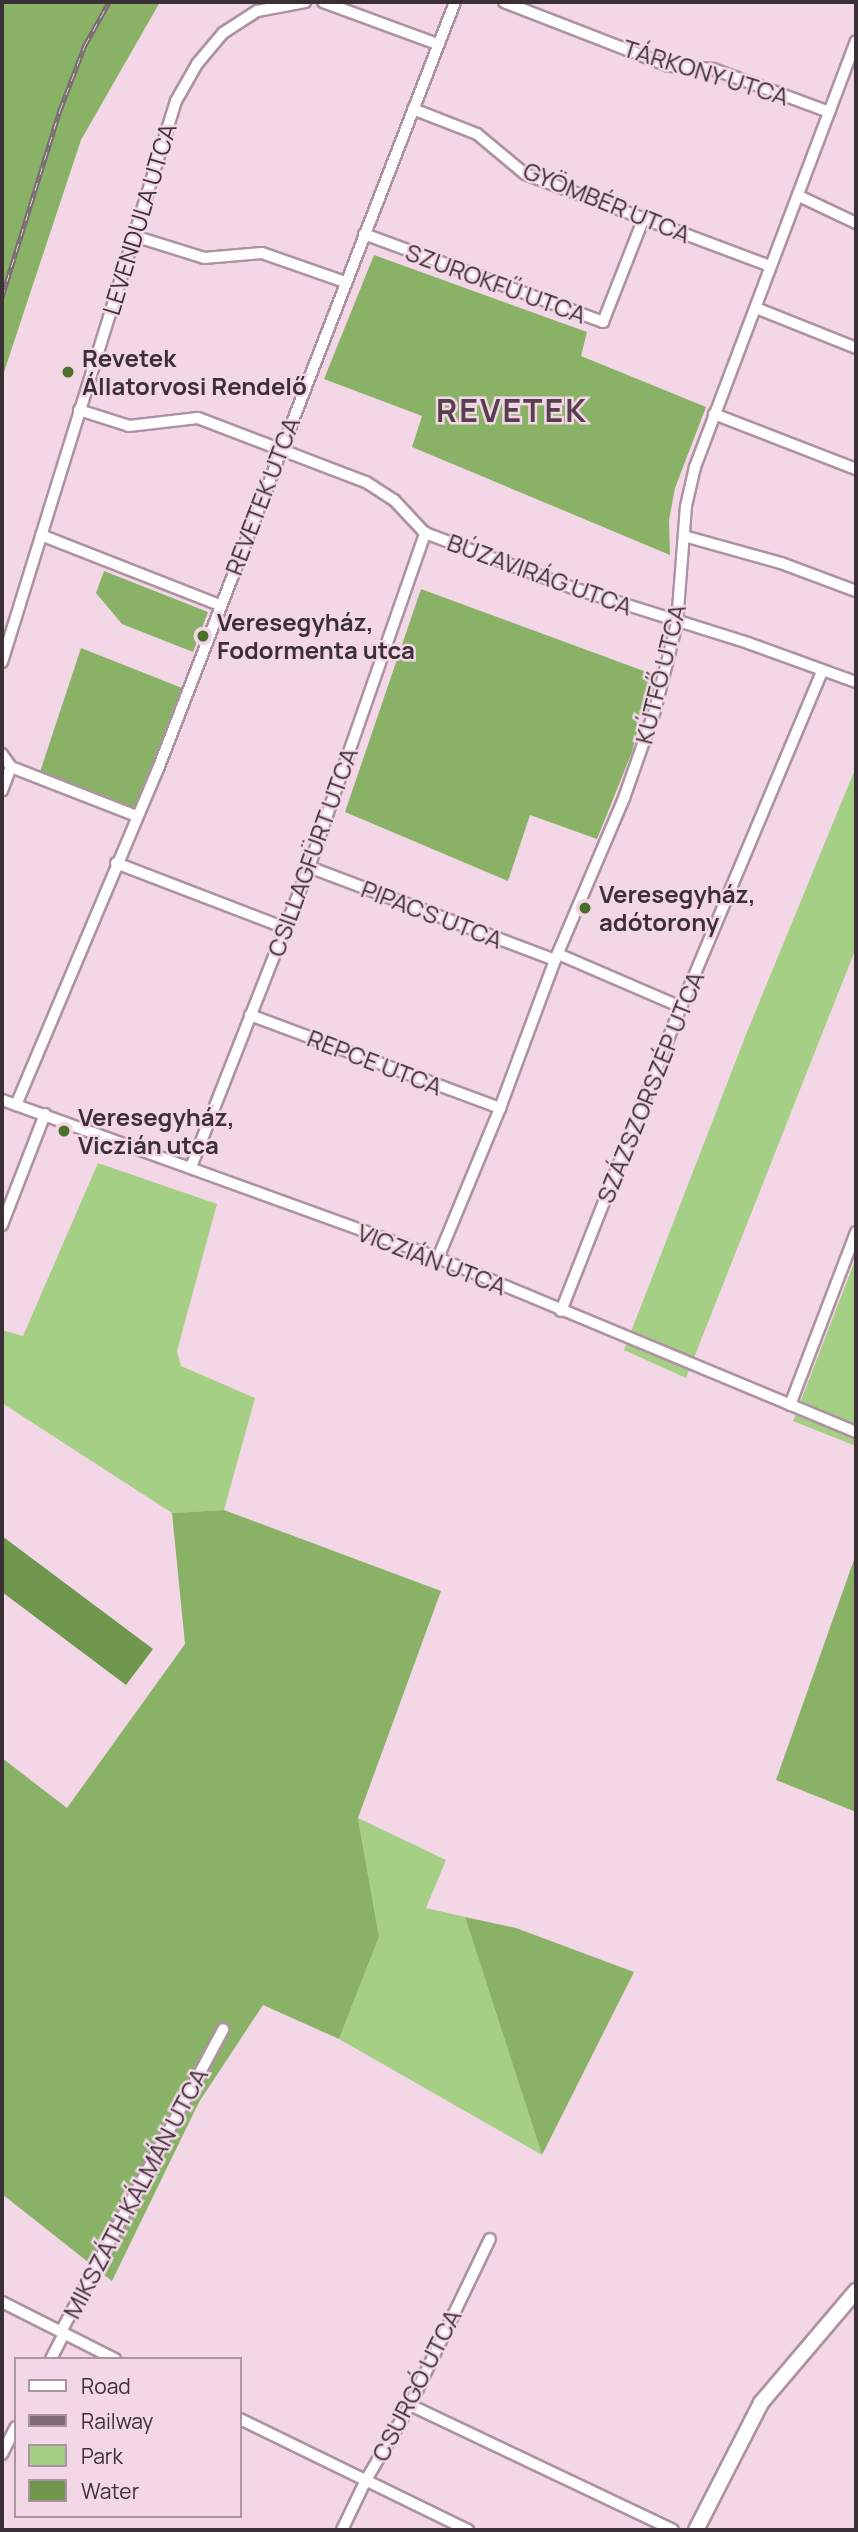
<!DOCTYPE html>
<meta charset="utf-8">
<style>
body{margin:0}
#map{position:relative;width:858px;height:2532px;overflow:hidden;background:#f3d7e7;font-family:Manrope,sans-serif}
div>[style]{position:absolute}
.green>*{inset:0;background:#a5cf84}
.forest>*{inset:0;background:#89b267}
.water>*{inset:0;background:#6f974d}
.roads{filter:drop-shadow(2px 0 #ad92a1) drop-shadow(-2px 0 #ad92a1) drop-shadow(0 2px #ad92a1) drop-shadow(0 -2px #ad92a1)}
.minor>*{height:10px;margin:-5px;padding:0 5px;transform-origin:5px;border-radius:5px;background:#fff}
.secondary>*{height:14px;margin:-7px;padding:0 7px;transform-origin:7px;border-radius:7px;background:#fff}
.rail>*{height:5px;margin-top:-2.5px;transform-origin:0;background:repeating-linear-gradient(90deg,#f3d7e7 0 8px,#7c6b75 0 16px);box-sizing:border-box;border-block:2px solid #7c6b75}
.dots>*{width:19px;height:19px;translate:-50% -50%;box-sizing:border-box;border:4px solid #f3d7e7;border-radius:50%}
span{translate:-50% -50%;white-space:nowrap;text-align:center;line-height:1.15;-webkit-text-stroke:5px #f3d7e7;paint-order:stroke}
.street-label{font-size:24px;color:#3b3036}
.poi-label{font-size:24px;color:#3b3036;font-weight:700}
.left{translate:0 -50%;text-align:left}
.district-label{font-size:32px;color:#57404d;font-weight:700;letter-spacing:2px}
.frame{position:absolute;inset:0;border:4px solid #3b3036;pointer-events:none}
.legend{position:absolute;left:14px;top:2357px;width:228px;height:161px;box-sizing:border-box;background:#f3d7e7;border:2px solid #a994a0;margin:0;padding:9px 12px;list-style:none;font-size:21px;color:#3b3036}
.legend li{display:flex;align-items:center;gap:14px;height:35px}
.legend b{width:35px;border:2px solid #a994a0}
</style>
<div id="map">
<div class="green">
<i style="clip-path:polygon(856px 767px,856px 948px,686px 1378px,624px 1350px,747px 1032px)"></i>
<i style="clip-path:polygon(98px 1163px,217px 1204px,177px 1351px,181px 1366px,255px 1398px,224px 1510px,172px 1513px,2px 1403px,2px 1330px,23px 1336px)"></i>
<i style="clip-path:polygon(856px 1258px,856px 1446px,793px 1421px)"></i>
<i style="clip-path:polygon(358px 1818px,446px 1860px,426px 1908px,465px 1917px,542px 2155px,339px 2039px,379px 1937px)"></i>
</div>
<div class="forest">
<i style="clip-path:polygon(2px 2px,160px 2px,81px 140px,2px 378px)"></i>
<i style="clip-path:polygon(374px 255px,587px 332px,581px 356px,706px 407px,675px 488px,669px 520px,670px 555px,412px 447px,422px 416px,324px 379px)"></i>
<i style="clip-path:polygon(104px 571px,208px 612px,193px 652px,122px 624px,96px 593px)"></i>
<i style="clip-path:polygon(421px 589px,652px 674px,632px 752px,597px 839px,530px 815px,508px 881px,345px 812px)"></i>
<i style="clip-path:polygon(81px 648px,182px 688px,156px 766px,134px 810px,40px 772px)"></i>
<i style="clip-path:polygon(224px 1510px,441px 1591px,358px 1818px,379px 1937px,339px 2039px,263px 2005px,199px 2102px,112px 2281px,2px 2194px,2px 1758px,67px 1808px,185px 1644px,172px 1513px)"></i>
<i style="clip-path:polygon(856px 1554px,856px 1812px,776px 1780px)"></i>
<i style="clip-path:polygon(465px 1917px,516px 1928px,634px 1972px,542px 2155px)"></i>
</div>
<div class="water">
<i style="clip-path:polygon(2px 1536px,153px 1649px,126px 1685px,2px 1592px)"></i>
</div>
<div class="roads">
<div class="minor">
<i style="left:323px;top:2px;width:121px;rotate:20.2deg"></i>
<i style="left:504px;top:2px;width:177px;rotate:21.2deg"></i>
<i style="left:669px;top:66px;width:44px;rotate:3.9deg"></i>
<i style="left:713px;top:69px;width:124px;rotate:20.3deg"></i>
<i style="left:413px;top:109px;width:69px;rotate:21.3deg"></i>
<i style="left:477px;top:134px;width:62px;rotate:39.8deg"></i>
<i style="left:525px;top:174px;width:262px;rotate:20.6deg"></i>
<i style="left:799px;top:196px;width:63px;rotate:25.3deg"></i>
<i style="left:364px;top:234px;width:255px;rotate:20.2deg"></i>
<i style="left:603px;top:322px;width:110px;rotate:-68.6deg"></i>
<i style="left:134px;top:236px;width:73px;rotate:17.4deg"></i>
<i style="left:204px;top:258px;width:58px;rotate:-4.9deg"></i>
<i style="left:262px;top:253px;width:88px;rotate:19.3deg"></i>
<i style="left:756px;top:308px;width:108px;rotate:21.8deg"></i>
<i style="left:79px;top:410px;width:52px;rotate:17.7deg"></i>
<i style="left:129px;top:426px;width:69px;rotate:-6.6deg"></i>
<i style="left:198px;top:418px;width:180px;rotate:20.9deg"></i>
<i style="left:366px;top:482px;width:33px;rotate:33deg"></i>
<i style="left:394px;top:500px;width:45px;rotate:46.8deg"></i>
<i style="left:425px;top:533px;width:158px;rotate:20.4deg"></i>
<i style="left:573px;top:588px;width:183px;rotate:17.4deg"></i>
<i style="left:748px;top:643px;width:115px;rotate:19.9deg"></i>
<i style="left:714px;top:414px;width:152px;rotate:21.2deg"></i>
<i style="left:41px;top:535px;width:192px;rotate:21.4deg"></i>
<i style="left:684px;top:536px;width:101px;rotate:15.6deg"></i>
<i style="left:781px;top:563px;width:80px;rotate:20.5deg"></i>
<i style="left:2px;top:662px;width:587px;rotate:-72.77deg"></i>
<i style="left:176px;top:101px;width:43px;rotate:-60.4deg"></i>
<i style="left:197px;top:64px;width:40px;rotate:-50deg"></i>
<i style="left:223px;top:33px;width:40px;rotate:-32.9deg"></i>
<i style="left:257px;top:11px;width:49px;rotate:-10.6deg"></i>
<i style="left:2px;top:754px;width:16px;rotate:55deg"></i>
<i style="left:11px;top:767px;width:25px;rotate:111deg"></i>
<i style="left:11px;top:767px;width:135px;rotate:21.3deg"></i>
<i style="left:116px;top:863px;width:181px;rotate:21deg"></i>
<i style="left:309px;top:867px;width:263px;rotate:20.7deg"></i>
<i style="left:558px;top:954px;width:134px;rotate:23.3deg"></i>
<i style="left:250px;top:1015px;width:267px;rotate:20.4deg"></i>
<i style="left:2px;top:1100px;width:464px;rotate:19.9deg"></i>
<i style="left:438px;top:1258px;width:453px;rotate:22.6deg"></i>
<i style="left:16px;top:1105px;width:365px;rotate:-67.1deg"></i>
<i style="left:158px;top:769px;width:822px;rotate:-68.83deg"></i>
<i style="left:191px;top:1167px;width:322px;rotate:-68.5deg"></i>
<i style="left:309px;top:867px;width:354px;rotate:-70.8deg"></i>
<i style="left:2px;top:1225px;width:119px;rotate:-68.8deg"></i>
<i style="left:438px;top:1258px;width:162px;rotate:-67.5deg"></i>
<i style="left:500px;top:1108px;width:158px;rotate:-69.6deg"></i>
<i style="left:555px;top:960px;width:176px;rotate:-66.9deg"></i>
<i style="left:624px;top:798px;width:93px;rotate:-70.6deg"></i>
<i style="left:655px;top:710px;width:90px;rotate:-75.8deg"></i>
<i style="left:677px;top:623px;width:117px;rotate:-85.6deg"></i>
<i style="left:686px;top:506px;width:40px;rotate:-77deg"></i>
<i style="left:695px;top:467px;width:455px;rotate:-69.3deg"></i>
<i style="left:561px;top:1311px;width:327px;rotate:-68.5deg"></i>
<i style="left:681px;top:1007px;width:364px;rotate:-67.2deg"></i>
<i style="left:790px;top:1405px;width:185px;rotate:-69.1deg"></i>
<i style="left:2px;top:2302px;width:127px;rotate:26.8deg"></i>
<i style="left:51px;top:2359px;width:25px;rotate:-63deg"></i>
<i style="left:62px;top:2337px;width:9px;rotate:-84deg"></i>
<i style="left:63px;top:2328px;width:339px;rotate:-61.8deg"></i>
<i style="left:410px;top:2405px;width:291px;rotate:25.4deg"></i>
<i style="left:240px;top:2419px;width:254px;rotate:26deg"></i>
<i style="left:2px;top:2454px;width:30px;rotate:-63deg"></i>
<i style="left:342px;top:2530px;width:55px;rotate:-64.4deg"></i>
<i style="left:366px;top:2480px;width:87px;rotate:-59.6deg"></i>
<i style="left:410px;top:2405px;width:184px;rotate:-64.3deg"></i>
</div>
<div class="secondary">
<i style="left:696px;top:2530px;width:143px;rotate:-62.9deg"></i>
<i style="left:761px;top:2403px;width:147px;rotate:-49.7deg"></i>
</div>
</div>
<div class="rail">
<i style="left:2px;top:297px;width:196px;rotate:-72.8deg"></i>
<i style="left:60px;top:110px;width:70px;rotate:-69deg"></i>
<i style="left:85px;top:45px;width:49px;rotate:-60.8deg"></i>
</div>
<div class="dots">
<i style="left:68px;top:372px;background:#4b7029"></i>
<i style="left:203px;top:636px;background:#4b7029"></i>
<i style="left:585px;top:908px;background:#4b7029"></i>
<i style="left:64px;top:1131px;background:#4b7029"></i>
</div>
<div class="street-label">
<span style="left:706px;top:72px;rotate:17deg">TÁRKONY UTCA</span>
<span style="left:607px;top:202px;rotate:22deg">GYÖMBÉR UTCA</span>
<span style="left:139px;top:219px;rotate:-73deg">LEVENDULA UTCA</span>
<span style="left:496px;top:283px;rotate:20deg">SZUROKFŰ UTCA</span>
<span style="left:262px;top:496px;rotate:-69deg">REVETEK UTCA</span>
<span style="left:540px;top:574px;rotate:20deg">BÚZAVIRÁG UTCA</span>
<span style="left:660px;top:674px;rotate:-76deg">KÚTFŐ UTCA</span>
<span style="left:312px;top:852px;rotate:-70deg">CSILLAGFÜRT UTCA</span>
<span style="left:432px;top:914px;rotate:21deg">PIPACS UTCA</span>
<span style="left:375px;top:1062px;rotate:21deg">REPCE UTCA</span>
<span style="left:650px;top:1087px;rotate:-68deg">SZÁZSZORSZÉP UTCA</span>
<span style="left:432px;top:1259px;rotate:21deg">VICZIÁN UTCA</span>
<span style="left:135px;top:2193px;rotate:-62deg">MIKSZÁTH KÁLMÁN UTCA</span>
<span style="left:416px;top:2385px;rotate:-63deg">CSURGÓ UTCA</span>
</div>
<div class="poi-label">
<span class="left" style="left:82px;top:372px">Revetek<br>Állatorvosi Rendelő</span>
<span class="left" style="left:217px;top:636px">Veresegyház,<br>Fodormenta utca</span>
<span class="left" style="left:599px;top:908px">Veresegyház,<br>adótorony</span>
<span class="left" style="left:78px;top:1131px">Veresegyház,<br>Viczián utca</span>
</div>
<div class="district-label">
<span style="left:512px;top:410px">REVETEK</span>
</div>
<div class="frame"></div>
<ul class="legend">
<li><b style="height:9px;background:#fff"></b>Road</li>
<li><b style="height:9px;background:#7c6b75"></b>Railway</li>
<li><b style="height:19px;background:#a5cf84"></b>Park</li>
<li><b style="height:19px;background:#6f974d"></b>Water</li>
</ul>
</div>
